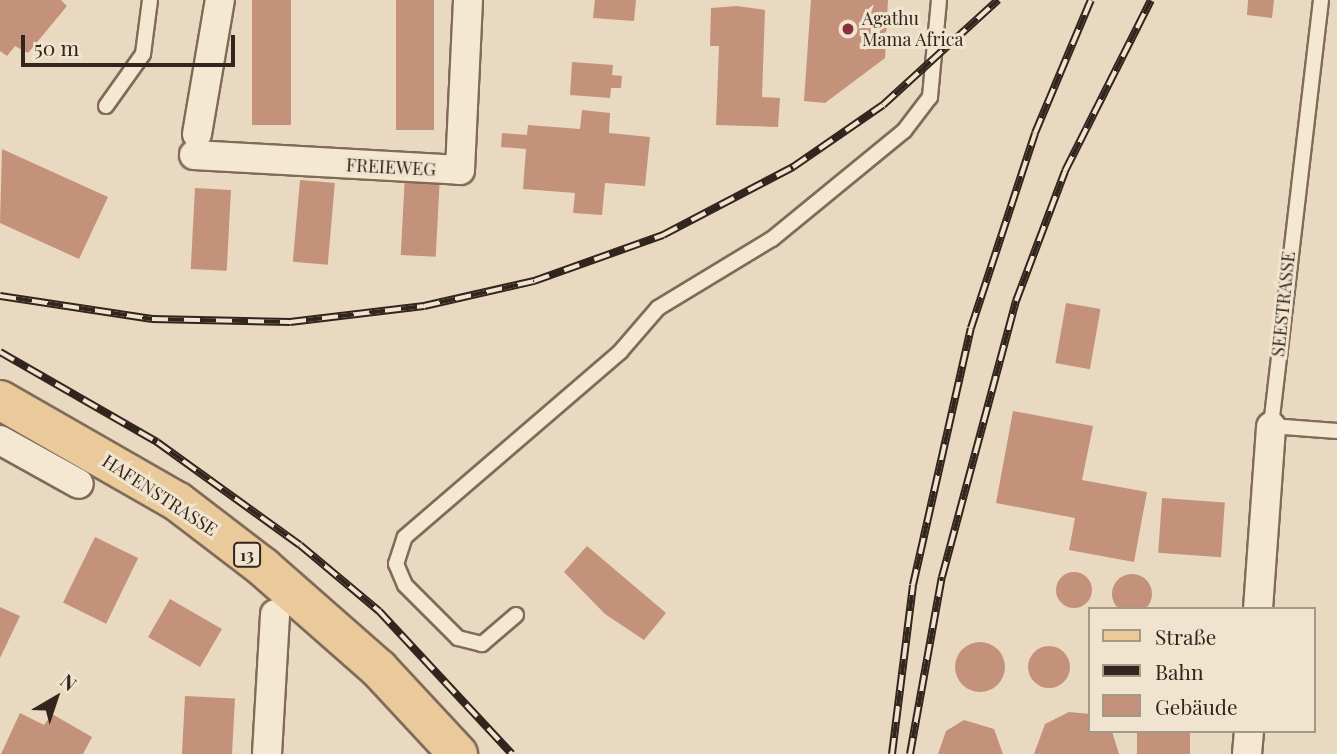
<!DOCTYPE html>
<meta charset="utf-8">
<style>
body{margin:0}
#map{position:relative;width:1337px;height:754px;overflow:hidden;background:#e9d9c0;font-family:"Playfair Display",serif}
div>[style]{position:absolute}
.building>*{inset:0;background:#c4927a;transform-origin:0 0}
.round{border-radius:50%}
.roads{filter:drop-shadow(2px 0 #806b5a) drop-shadow(-2px 0 #806b5a) drop-shadow(0 2px #806b5a) drop-shadow(0 -2px #806b5a)}
.lane>*{height:14px;margin:-7px;padding:0 7px;transform-origin:7px;border-radius:7px;background:#f5e8d3}
.street>*{height:28px;margin:-14px;padding:0 14px;transform-origin:14px;border-radius:14px;background:#f5e8d3}
.primary>*{height:38px;margin:-19px;padding:0 19px;transform-origin:19px;border-radius:19px;background:#eaca9b}
.rail>*{height:8px;margin-top:-4px;transform-origin:0;background:repeating-linear-gradient(90deg,#f1e4cf 0 16px,#31251d 0 32px);box-sizing:border-box;border-block:2px solid #31251d}
.dots>*{width:19px;height:19px;translate:-50% -50%;box-sizing:border-box;border:4px solid #f1e4cf;border-radius:50%}
span{translate:-50% -50%;white-space:nowrap;text-align:center;line-height:1.15;-webkit-text-stroke:6px #f1e4cf;paint-order:stroke}
.shield-label span{padding:2px 5px;background:#f1e4cf;border:2px solid;border-radius:5px;-webkit-text-stroke-width:0}
.shield-label{font-size:16px;color:#31251d;font-weight:700}
.poi-label{font-size:18px;color:#31251d}
.left{translate:0 -50%;text-align:left}
.street-label{font-size:18px;color:#31251d}
.legend{position:absolute;left:1088px;top:607px;width:228px;height:126px;box-sizing:border-box;background:#f1e4cf;border:2px solid #a49888;margin:0;padding:9px 12px;list-style:none;font-size:21px;color:#31251d}
.legend li{display:flex;align-items:center;gap:14px;height:35px}
.legend b{width:35px;border:2px solid #a49888}
.north{position:absolute;left:21px;top:663px;width:70px;height:70px;-webkit-text-stroke:5px #f1e4cf;paint-order:stroke;rotate:39deg;font-size:19px;font-weight:700;line-height:28px;text-align:center;color:#31251d}
.north::after{content:'';display:block;margin:auto;width:24px;height:32px;background:#31251d;clip-path:polygon(50% 0,100% 100%,50% 72%,0 100%)}
.scale{position:absolute;left:21px;top:35px;width:214px;height:32px;box-sizing:border-box;border:4px solid #31251d;border-top:0;padding-left:9px;font-size:21px;line-height:24px;white-space:nowrap;color:#31251d;-webkit-text-stroke:5px #f1e4cf;paint-order:stroke}
</style>
<div id="map">
<div class="building">
<i style="clip-path:polygon(0 0,61px 0,67px 6px,28px 53px,15px 46px,7px 56px,0 51px)"></i>
<i style="left:252px;top:0;width:39px;height:125px"></i>
<i style="left:396px;top:0;width:38px;height:130px"></i>
<i style="clip-path:polygon(595px 0,636px 0,634px 21px,593px 18px)"></i>
<i style="clip-path:polygon(811px 0,888px 0,885px 58px,825px 103px,804px 101px)"></i>
<i style="clip-path:polygon(1248px 0,1274px 0,1272px 18px,1247px 15px)"></i>
<i style="clip-path:polygon(737px 6px,765px 10px,762px 97px,780px 98px,778px 127px,716px 125px,719px 46px,710px 46px,711px 8px)"></i>
<i style="clip-path:polygon(572px 62px,613px 65px,612px 75px,622px 76px,621px 88px,611px 88px,610px 98px,570px 95px)"></i>
<i style="clip-path:polygon(582px 110px,610px 113px,609px 133px,650px 137px,645px 186px,605px 183px,602px 215px,573px 213px,575px 193px,523px 189px,526px 149px,501px 147px,502px 133px,527px 135px,528px 125px,580px 129px)"></i>
<i style="clip-path:polygon(2px 149px,108px 197px,79px 259px,0 223px)"></i>
<i style="left:405px;top:174px;width:35px;height:81px;rotate:3deg"></i>
<i style="left:300px;top:180px;width:35px;height:82px;rotate:5deg"></i>
<i style="left:195px;top:188px;width:36px;height:81px;rotate:3deg"></i>
<i style="left:1066px;top:303px;width:35px;height:61px;rotate:10deg"></i>
<i style="clip-path:polygon(1013px 411px,1093px 426px,1082px 480px,1147px 492px,1134px 562px,1069px 550px,1075px 518px,996px 503px)"></i>
<i style="left:1162px;top:498px;width:63px;height:55px;rotate:4deg"></i>
<i style="left:95px;top:537px;width:48px;height:73px;rotate:26deg"></i>
<i style="clip-path:polygon(587px 546px,666px 613px,644px 640px,605px 614px,564px 572px)"></i>
<i class="round" style="left:1056px;top:572px;width:36px;height:36px"></i>
<i class="round" style="left:1112px;top:574px;width:40px;height:40px"></i>
<i style="left:170px;top:599px;width:60px;height:44px;rotate:30deg"></i>
<i style="clip-path:polygon(0 607px,20px 616px,0 658px)"></i>
<i class="round" style="left:955px;top:642px;width:50px;height:50px"></i>
<i class="round" style="left:1028px;top:646px;width:42px;height:42px"></i>
<i style="left:185px;top:696px;width:50px;height:58px;rotate:3deg"></i>
<i style="clip-path:polygon(1069px 712px,1090px 714px,1090px 731px,1112px 731px,1119px 754px,1034px 754px,1045px 724px)"></i>
<i style="clip-path:polygon(20px 713px,44px 725px,52px 714px,92px 737px,83px 754px,1px 754px)"></i>
<i style="clip-path:polygon(964px 720px,994px 729px,1003px 754px,938px 754px,946px 731px)"></i>
<i style="left:1137px;top:731px;width:53px;height:23px"></i>
</div>
<div class="roads">
<div class="lane">
<i style="left:1321px;top:0;width:429px;rotate:96.7deg"></i>
<i style="left:1271px;top:426px;width:66px;rotate:4.3deg"></i>
<i style="left:106px;top:106px;width:64px;rotate:-54.6deg"></i>
<i style="left:143px;top:54px;width:54px;rotate:-82.6deg"></i>
<i style="left:516px;top:615px;width:45px;rotate:139.5deg"></i>
<i style="left:482px;top:644px;width:25px;rotate:-166deg"></i>
<i style="left:458px;top:638px;width:75px;rotate:-135deg"></i>
<i style="left:405px;top:585px;width:23px;rotate:-113deg"></i>
<i style="left:396px;top:564px;width:28px;rotate:-72deg"></i>
<i style="left:405px;top:537px;width:284px;rotate:-40.7deg"></i>
<i style="left:620px;top:352px;width:58px;rotate:-49.2deg"></i>
<i style="left:658px;top:308px;width:133px;rotate:-31.2deg"></i>
<i style="left:772px;top:239px;width:171px;rotate:-39.3deg"></i>
<i style="left:904px;top:131px;width:43px;rotate:-52.6deg"></i>
<i style="left:930px;top:97px;width:97px;rotate:-84.7deg"></i>
</div>
<div class="street">
<i style="left:197px;top:134px;width:136px;rotate:-80.3deg"></i>
<i style="left:194px;top:155px;width:266px;rotate:3.2deg"></i>
<i style="left:460px;top:170px;width:170px;rotate:-87.3deg"></i>
<i style="left:0;top:440px;width:90px;rotate:29.1deg"></i>
<i style="left:1258px;top:609px;width:183px;rotate:-85.9deg"></i>
<i style="left:267px;top:754px;width:140px;rotate:-86.7deg"></i>
<i style="left:1247px;top:754px;width:23px;rotate:-85deg"></i>
</div>
<div class="primary">
<i style="left:0;top:400px;width:205px;rotate:29.8deg"></i>
<i style="left:178px;top:502px;width:107px;rotate:37.4deg"></i>
<i style="left:263px;top:567px;width:154px;rotate:41.3deg"></i>
<i style="left:379px;top:669px;width:116px;rotate:47.1deg"></i>
</div>
</div>
<div class="rail">
<i style="left:0;top:296px;width:154px;rotate:8.6deg"></i>
<i style="left:152px;top:319px;width:138px;rotate:1.2deg"></i>
<i style="left:290px;top:322px;width:135px;rotate:-6.8deg"></i>
<i style="left:424px;top:306px;width:113px;rotate:-12.8deg"></i>
<i style="left:534px;top:281px;width:137px;rotate:-19.6deg"></i>
<i style="left:663px;top:235px;width:147px;rotate:-27.6deg"></i>
<i style="left:793px;top:167px;width:109px;rotate:-34.6deg"></i>
<i style="left:883px;top:105px;width:156px;rotate:-42.4deg"></i>
<i style="left:0;top:352px;width:181px;rotate:29.8deg"></i>
<i style="left:157px;top:442px;width:176px;rotate:35.8deg"></i>
<i style="left:300px;top:545px;width:103px;rotate:39.9deg"></i>
<i style="left:379px;top:611px;width:195px;rotate:47.1deg"></i>
<i style="left:892px;top:754px;width:170px;rotate:-82.9deg"></i>
<i style="left:913px;top:585px;width:263px;rotate:-77.3deg"></i>
<i style="left:971px;top:328px;width:205px;rotate:-71.8deg"></i>
<i style="left:1035px;top:133px;width:144px;rotate:-67.2deg"></i>
<i style="left:910px;top:754px;width:180px;rotate:-79.8deg"></i>
<i style="left:942px;top:577px;width:286px;rotate:-75deg"></i>
<i style="left:1016px;top:301px;width:139px;rotate:-69.3deg"></i>
<i style="left:1065px;top:171px;width:191px;rotate:-63.3deg"></i>
</div>
<div class="dots">
<i style="left:848px;top:29px;background:#8a3038"></i>
</div>
<div class="shield-label">
<span style="left:247px;top:555px">13</span>
</div>
<div class="poi-label">
<span class="left" style="left:862px;top:29px">Agathu<br>Mama Africa</span>
</div>
<div class="street-label">
<span style="left:391px;top:167px;rotate:3deg">FREIEWEG</span>
<span style="left:1283px;top:304px;rotate:-84deg">SEESTRASSE</span>
<span style="left:160px;top:495px;rotate:33deg">HAFENSTRASSE</span>
</div>
<ul class="legend">
<li><b style="height:9px;background:#eaca9b"></b>Straße</li>
<li><b style="height:9px;background:#31251d"></b>Bahn</li>
<li><b style="height:19px;background:#c4927a"></b>Gebäude</li>
</ul>
<div class="north">N</div>
<div class="scale">50 m</div>
</div>
